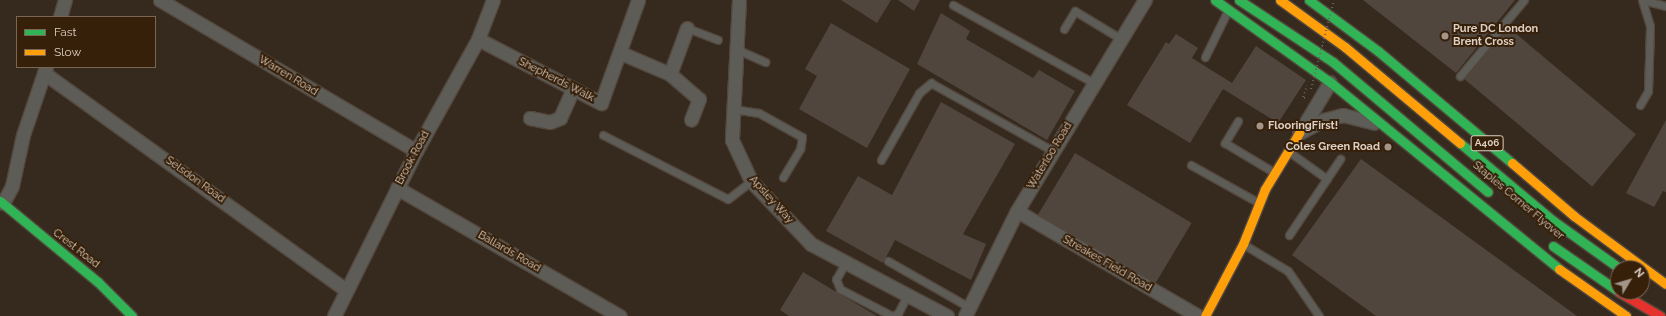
<!DOCTYPE html>
<style>
body{margin:0}
#map{position:relative;width:1666px;height:316px;overflow:hidden;background:#362a1e;font-family:Raleway,sans-serif}
div>[style]{position:absolute}
.building>*{inset:0;background:#51463d;transform-origin:0 0}
.path>*{height:2px;margin-top:-1px;transform-origin:0;background:repeating-linear-gradient(90deg,#66625c 0 1px,transparent 0 4px)}
.roads{filter:drop-shadow(1px 0 #53483e) drop-shadow(-1px 0 #53483e) drop-shadow(0 1px #53483e) drop-shadow(0 -1px #53483e)}
.lane>*{height:7px;margin:-3.5px;padding:0 3.5px;transform-origin:3.5px;border-radius:3.5px;background:#5e5c57}
.street>*{height:13px;margin:-6.5px;padding:0 6.5px;transform-origin:6.5px;border-radius:6.5px;background:#5e5c57}
.fast>*{height:9px;margin:-4.5px;padding:0 4.5px;transform-origin:4.5px;border-radius:4.5px;background:#30b455}
.slow>*{height:9px;margin:-4.5px;padding:0 4.5px;transform-origin:4.5px;border-radius:4.5px;background:#ff9f0a}
.jam>*{height:9px;margin:-4.5px;padding:0 4.5px;transform-origin:4.5px;border-radius:4.5px;background:#e5322d}
.path-bridge>*{height:2px;margin-top:-1px;transform-origin:0;background:repeating-linear-gradient(90deg,#66625c 0 1px,transparent 0 4px)}
.dots>*{width:11px;height:11px;translate:-50% -50%;box-sizing:border-box;border:2px solid #36200a;border-radius:50%}
span{translate:-50% -50%;white-space:nowrap;text-align:center;line-height:1.15;-webkit-text-stroke:4px #36200a;paint-order:stroke}
.shield-label span{padding:1px 3px;background:#36200a;border:1px solid;border-radius:3px;-webkit-text-stroke-width:0}
.shield-label{font-size:10px;color:#decfc2;font-weight:700}
.poi-label{font-size:11px;color:#decfc2;font-weight:700}
.left{translate:0 -50%;text-align:left}
.right{translate:-100% -50%;text-align:right}
.street-label{font-size:11px;color:#decfc2}
.legend{position:absolute;left:16px;top:16px;width:140px;height:52px;box-sizing:border-box;background:#36200a;border:1px solid #796654;margin:0;padding:5px 7px;list-style:none;font-size:12px;color:#decfc2}
.legend li{display:flex;align-items:center;gap:8px;height:20px}
.legend b{width:20px;border:1px solid #796654}
.north{position:absolute;left:1610px;top:260px;width:40px;height:40px;box-sizing:border-box;background:#36200a;border:1px solid #796654;border-radius:50%;rotate:52deg;font-size:11px;font-weight:700;line-height:16px;text-align:center;color:#decfc2}
.north::after{content:'';display:block;margin:auto;width:14px;height:18px;background:#a39589;clip-path:polygon(50% 0,100% 100%,50% 72%,0 100%)}
</style>
<div id="map">
<div class="building">
<i style="clip-path:polygon(841px 0,891px 0,877px 23px)"></i>
<i style="clip-path:polygon(898px 0,920px 0,914px 11px)"></i>
<i style="clip-path:polygon(1363px 0,1515px 0,1456px 73px)"></i>
<i style="clip-path:polygon(941px 13px,970px 31px,966px 39px,1033px 78px,1039px 70px,1075px 91px,1047px 140px,917px 64px)"></i>
<i style="clip-path:polygon(831px 23px,910px 69px,867px 148px,799px 109px,817px 76px,805px 69px)"></i>
<i style="left:1508px;top:27px;width:167px;height:68px;rotate:40deg"></i>
<i style="clip-path:polygon(1176px 34px,1198px 48px,1192px 58px,1232px 83px,1256px 46px,1306px 80px,1278px 123px,1223px 89px,1190px 143px,1127px 105px,1166px 42px,1169px 44px)"></i>
<i style="clip-path:polygon(941px 102px,1015px 144px,963px 234px,986px 244px,971px 280px,895px 240px,883px 263px,826px 231px,858px 176px,892px 195px)"></i>
<i style="clip-path:polygon(1666px 120px,1666px 192px,1663px 191px,1654px 207px,1626px 193px)"></i>
<i style="left:1075px;top:153px;width:136px;height:72px;rotate:31deg"></i>
<i style="clip-path:polygon(1361px 159px,1577px 316px,1376px 316px,1292px 255px)"></i>
<i style="clip-path:polygon(803px 272px,838px 293px,877px 316px,789px 316px,780px 310px)"></i>
</div>
<div class="path">
<i style="left:1305px;top:98px;width:2px;rotate:-153deg"></i>
<i style="left:1303px;top:97px;width:12px;rotate:-70deg"></i>
</div>
<div class="roads">
<div class="lane">
<i style="left:1643px;top:0;width:24px;rotate:15deg"></i>
<i style="left:953px;top:5px;width:161px;rotate:29deg"></i>
<i style="left:687px;top:28px;width:33px;rotate:21deg"></i>
<i style="left:1064px;top:29px;width:21px;rotate:-59deg"></i>
<i style="left:1075px;top:11px;width:54px;rotate:31.3deg"></i>
<i style="left:736px;top:49px;width:32px;rotate:24deg"></i>
<i style="left:1205px;top:57px;width:50px;rotate:-63.9deg"></i>
<i style="left:1460px;top:76px;width:99px;rotate:-49.9deg"></i>
<i style="left:1640px;top:105px;width:16px;rotate:-60deg"></i>
<i style="left:1648px;top:91px;width:65px;rotate:-88.2deg"></i>
<i style="left:1650px;top:26px;width:27px;rotate:-107deg"></i>
<i style="left:733px;top:109px;width:26px;rotate:9deg"></i>
<i style="left:759px;top:113px;width:49px;rotate:29.2deg"></i>
<i style="left:802px;top:137px;width:12px;rotate:99deg"></i>
<i style="left:800px;top:149px;width:33px;rotate:121deg"></i>
<i style="left:1238px;top:121px;width:26px;rotate:121deg"></i>
<i style="left:1225px;top:143px;width:58px;rotate:31deg"></i>
<i style="left:603px;top:135px;width:140px;rotate:27.1deg"></i>
<i style="left:728px;top:199px;width:29px;rotate:-38deg"></i>
<i style="left:1288px;top:151px;width:48px;rotate:35.7deg"></i>
<i style="left:881px;top:160px;width:77px;rotate:-60.4deg"></i>
<i style="left:919px;top:93px;width:16px;rotate:-40deg"></i>
<i style="left:931px;top:83px;width:140px;rotate:29.1deg"></i>
<i style="left:1191px;top:165px;width:78px;rotate:29.2deg"></i>
<i style="left:1289px;top:235px;width:92px;rotate:-56.1deg"></i>
<i style="left:1243px;top:244px;width:52px;rotate:31deg"></i>
<i style="left:1288px;top:271px;width:55px;rotate:55.4deg"></i>
<i style="left:888px;top:261px;width:93px;rotate:29.6deg"></i>
<i style="left:846px;top:262px;width:20px;rotate:120deg"></i>
<i style="left:836px;top:279px;width:11px;rotate:68deg"></i>
<i style="left:840px;top:289px;width:59px;rotate:27.4deg"></i>
<i style="left:893px;top:316px;width:6px;rotate:-31deg"></i>
<i style="left:898px;top:313px;width:21px;rotate:-62deg"></i>
</div>
<div class="street">
<i style="left:160px;top:0;width:297px;rotate:30.5deg"></i>
<i style="left:739px;top:0;width:140px;rotate:92.9deg"></i>
<i style="left:732px;top:140px;width:45px;rotate:65.1deg"></i>
<i style="left:751px;top:181px;width:87px;rotate:46.4deg"></i>
<i style="left:811px;top:244px;width:154px;rotate:27.9deg"></i>
<i style="left:60px;top:17px;width:18px;rotate:-74deg"></i>
<i style="left:478px;top:39px;width:139px;rotate:27.5deg"></i>
<i style="left:601px;top:103px;width:109px;rotate:-70.2deg"></i>
<i style="left:621px;top:53px;width:53px;rotate:23.2deg"></i>
<i style="left:670px;top:74px;width:49px;rotate:-69.7deg"></i>
<i style="left:44px;top:73px;width:370px;rotate:35.7deg"></i>
<i style="left:670px;top:74px;width:38px;rotate:41deg"></i>
<i style="left:699px;top:99px;width:22px;rotate:111deg"></i>
<i style="left:530px;top:118px;width:20px;rotate:11deg"></i>
<i style="left:550px;top:122px;width:11px;rotate:-22deg"></i>
<i style="left:560px;top:118px;width:32px;rotate:-66deg"></i>
<i style="left:1300px;top:132px;width:58px;rotate:-59deg"></i>
<i style="left:1299px;top:133px;width:27px;rotate:-28deg"></i>
<i style="left:1323px;top:120px;width:21px;rotate:-14deg"></i>
<i style="left:1343px;top:115px;width:32px;rotate:14deg"></i>
<i style="left:397px;top:188px;width:257px;rotate:29.9deg"></i>
<i style="left:3px;top:203px;width:19px;rotate:-62deg"></i>
<i style="left:12px;top:186px;width:52px;rotate:-77.8deg"></i>
<i style="left:23px;top:135px;width:72px;rotate:-71.3deg"></i>
<i style="left:1017px;top:211px;width:209px;rotate:30.1deg"></i>
<i style="left:334px;top:316px;width:184px;rotate:-63.6deg"></i>
<i style="left:416px;top:151px;width:128px;rotate:-61deg"></i>
<i style="left:478px;top:39px;width:42px;rotate:-69deg"></i>
<i style="left:965px;top:316px;width:117px;rotate:-63.7deg"></i>
<i style="left:1017px;top:211px;width:247px;rotate:-58.8deg"></i>
</div>
<div class="fast">
<i style="left:1215px;top:0;width:141px;rotate:35.5deg"></i>
<i style="left:1330px;top:82px;width:296px;rotate:39.2deg"></i>
<i style="left:1239px;top:0;width:113px;rotate:33.4deg"></i>
<i style="left:1333px;top:62px;width:202px;rotate:40deg"></i>
<i style="left:1309px;top:0;width:86px;rotate:36.5deg"></i>
<i style="left:1378px;top:51px;width:175px;rotate:39.9deg"></i>
<i style="left:1460px;top:143px;width:120px;rotate:39.9deg"></i>
<i style="left:1552px;top:220px;width:82px;rotate:35.6deg"></i>
<i style="left:0;top:201px;width:127px;rotate:39.6deg"></i>
<i style="left:98px;top:282px;width:48px;rotate:45deg"></i>
<i style="left:1553px;top:246px;width:79px;rotate:34.7deg"></i>
</div>
<div class="slow">
<i style="left:1280px;top:0;width:80px;rotate:35.9deg"></i>
<i style="left:1345px;top:47px;width:150px;rotate:39.9deg"></i>
<i style="left:1512px;top:163px;width:82px;rotate:40.5deg"></i>
<i style="left:1574px;top:216px;width:114px;rotate:36.5deg"></i>
<i style="left:1559px;top:269px;width:82px;rotate:35deg"></i>
<i style="left:1205px;top:316px;width:81px;rotate:-62.2deg"></i>
<i style="left:1243px;top:244px;width:59px;rotate:-68.2deg"></i>
<i style="left:1265px;top:189px;width:66px;rotate:-58.7deg"></i>
</div>
<div class="jam">
<i style="left:1619px;top:292px;width:48px;rotate:30.3deg"></i>
</div>
</div>
<div class="path-bridge">
<i style="left:1311px;top:89px;width:92px;rotate:-75.5deg"></i>
</div>
<div class="dots">
<i style="left:1445px;top:36px;background:#a39589"></i>
<i style="left:1260px;top:126px;background:#a39589"></i>
<i style="left:1388px;top:147px;background:#a39589"></i>
</div>
<div class="shield-label">
<span style="left:1487px;top:143px">A406</span>
</div>
<div class="poi-label">
<span class="left" style="left:1453px;top:36px">Pure DC London<br>Brent Cross</span>
<span class="left" style="left:1268px;top:126px">FlooringFirst!</span>
<span class="right" style="left:1380px;top:147px">Coles Green Road</span>
</div>
<div class="street-label">
<span style="left:288px;top:76px;rotate:31deg">Warren Road</span>
<span style="left:556px;top:80px;rotate:27deg">Shepherds Walk</span>
<span style="left:1050px;top:156px;rotate:-59deg">Waterloo Road</span>
<span style="left:413px;top:158px;rotate:-62deg">Brook Road</span>
<span style="left:195px;top:180px;rotate:36deg">Selsdon Road</span>
<span style="left:771px;top:200px;rotate:48deg">Apsley Way</span>
<span style="left:1518px;top:201px;rotate:40deg">Staples Corner Flyover</span>
<span style="left:76px;top:249px;rotate:38deg">Crest Road</span>
<span style="left:509px;top:252px;rotate:30deg">Ballards Road</span>
<span style="left:1107px;top:264px;rotate:30deg">Streakes Field Road</span>
</div>
<ul class="legend">
<li><b style="height:5px;background:#30b455"></b>Fast</li>
<li><b style="height:5px;background:#ff9f0a"></b>Slow</li>
</ul>
<div class="north">N</div>
</div>
